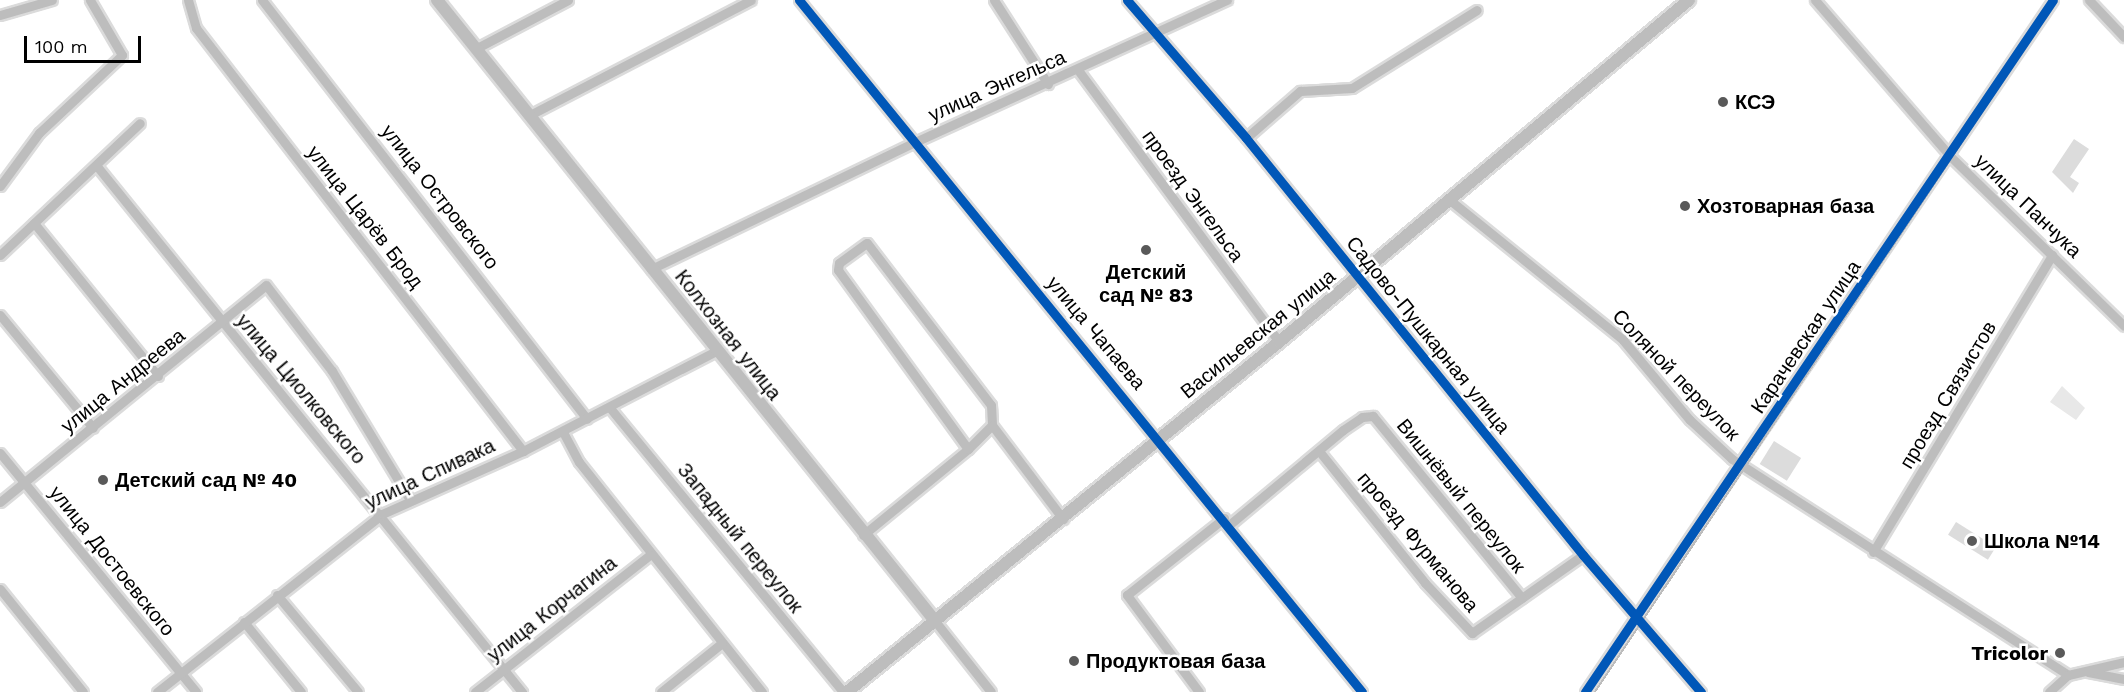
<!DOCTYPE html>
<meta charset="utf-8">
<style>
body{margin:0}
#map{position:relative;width:2124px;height:692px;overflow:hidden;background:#fff;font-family:"Work Sans",sans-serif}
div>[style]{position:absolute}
.green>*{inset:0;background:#e8e8e8}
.building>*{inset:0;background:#dcdcdc;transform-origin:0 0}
.roads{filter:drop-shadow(2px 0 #dbdbdb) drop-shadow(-2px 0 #dbdbdb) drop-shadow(0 2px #dbdbdb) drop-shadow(0 -2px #dbdbdb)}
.minor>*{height:9px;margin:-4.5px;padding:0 4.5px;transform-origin:4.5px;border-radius:4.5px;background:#bdbdbd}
.major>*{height:12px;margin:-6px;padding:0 6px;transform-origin:6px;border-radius:6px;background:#bdbdbd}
.tram>*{height:1.5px;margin:-0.75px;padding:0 0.75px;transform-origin:0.75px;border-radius:0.75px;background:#bdbdbd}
.cycleway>*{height:9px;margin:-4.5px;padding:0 4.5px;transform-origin:4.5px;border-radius:4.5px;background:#0057b8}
.dots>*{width:16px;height:16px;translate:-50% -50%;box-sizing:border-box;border:3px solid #fff;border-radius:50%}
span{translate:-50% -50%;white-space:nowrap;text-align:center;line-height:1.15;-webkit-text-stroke:5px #fff;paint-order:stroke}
.street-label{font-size:20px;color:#000}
.poi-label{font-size:20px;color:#000;font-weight:700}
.left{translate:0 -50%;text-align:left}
.right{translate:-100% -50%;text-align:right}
.scale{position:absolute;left:24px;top:36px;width:117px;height:27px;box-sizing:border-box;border:3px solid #000;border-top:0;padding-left:8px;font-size:18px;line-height:21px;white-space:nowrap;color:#000;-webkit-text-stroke:4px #fff;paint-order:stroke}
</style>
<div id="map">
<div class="green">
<i style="clip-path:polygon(2062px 386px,2085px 408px,2076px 420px,2050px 402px)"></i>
</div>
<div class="building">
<i style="clip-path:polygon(2074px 139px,2089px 149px,2070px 177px,2079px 183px,2073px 193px,2052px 172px)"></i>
<i style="left:1774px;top:441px;width:32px;height:27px;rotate:32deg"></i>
<i style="left:1956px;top:522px;width:47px;height:15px;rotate:32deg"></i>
</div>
<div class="roads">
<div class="minor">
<i style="left:188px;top:0;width:29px;rotate:74deg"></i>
<i style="left:196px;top:28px;width:535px;rotate:52.29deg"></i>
<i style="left:262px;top:0;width:530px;rotate:52.2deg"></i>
<i style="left:799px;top:0;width:892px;rotate:50.87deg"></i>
<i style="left:994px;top:0;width:100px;rotate:57.3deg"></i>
<i style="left:1127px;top:0;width:182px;rotate:49.2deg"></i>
<i style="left:1246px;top:138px;width:536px;rotate:51.06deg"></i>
<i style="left:1583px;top:555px;width:181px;rotate:49.3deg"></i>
<i style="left:1815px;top:0;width:206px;rotate:49.1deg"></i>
<i style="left:1950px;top:156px;width:243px;rotate:44.3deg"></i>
<i style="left:2089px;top:0;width:51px;rotate:46.6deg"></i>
<i style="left:0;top:15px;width:54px;rotate:-16.1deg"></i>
<i style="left:477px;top:48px;width:103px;rotate:-27.8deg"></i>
<i style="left:1078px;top:70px;width:338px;rotate:53.5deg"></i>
<i style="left:530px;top:115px;width:249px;rotate:-27.5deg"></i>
<i style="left:1246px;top:138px;width:72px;rotate:-41deg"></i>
<i style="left:1300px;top:91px;width:52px;rotate:-3.3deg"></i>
<i style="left:1352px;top:88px;width:147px;rotate:-32deg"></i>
<i style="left:96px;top:165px;width:678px;rotate:51.05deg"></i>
<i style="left:0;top:186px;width:66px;rotate:-53.7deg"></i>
<i style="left:39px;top:133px;width:114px;rotate:-43.2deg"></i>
<i style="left:122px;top:55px;width:64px;rotate:-120.2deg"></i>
<i style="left:1451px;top:201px;width:221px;rotate:38.9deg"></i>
<i style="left:1623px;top:340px;width:104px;rotate:50.1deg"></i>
<i style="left:1690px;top:420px;width:57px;rotate:42.9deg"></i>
<i style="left:1732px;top:459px;width:399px;rotate:32.7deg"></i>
<i style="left:34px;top:223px;width:197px;rotate:51deg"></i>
<i style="left:0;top:255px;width:192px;rotate:-43.3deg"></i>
<i style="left:651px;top:269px;width:293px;rotate:-25.7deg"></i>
<i style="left:915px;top:142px;width:343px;rotate:-24.5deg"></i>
<i style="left:0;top:315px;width:146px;rotate:50.5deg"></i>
<i style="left:610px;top:408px;width:367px;rotate:50.6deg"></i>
<i style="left:563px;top:432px;width:34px;rotate:62deg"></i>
<i style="left:579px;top:462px;width:294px;rotate:51.5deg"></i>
<i style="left:968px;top:449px;width:34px;rotate:-45deg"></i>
<i style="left:1319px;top:451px;width:169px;rotate:51.2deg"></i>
<i style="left:1425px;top:583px;width:69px;rotate:46.8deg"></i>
<i style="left:1472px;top:633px;width:136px;rotate:-35.1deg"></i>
<i style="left:0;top:453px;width:309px;rotate:50.6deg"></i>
<i style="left:0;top:502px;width:343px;rotate:-39.2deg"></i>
<i style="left:266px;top:285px;width:108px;rotate:52.5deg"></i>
<i style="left:332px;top:371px;width:151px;rotate:58.8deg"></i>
<i style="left:1229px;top:525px;width:148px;rotate:-39.8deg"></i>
<i style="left:1343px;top:430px;width:23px;rotate:-34deg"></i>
<i style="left:1362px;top:417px;width:11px;rotate:-5deg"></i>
<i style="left:1373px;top:416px;width:235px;rotate:50.7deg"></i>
<i style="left:863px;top:535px;width:136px;rotate:-39.3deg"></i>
<i style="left:968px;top:449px;width:221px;rotate:-126deg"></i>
<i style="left:838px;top:270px;width:7px;rotate:-82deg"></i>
<i style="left:839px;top:263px;width:34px;rotate:-36deg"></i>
<i style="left:867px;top:243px;width:204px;rotate:52.6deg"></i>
<i style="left:991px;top:405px;width:20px;rotate:87deg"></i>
<i style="left:992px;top:425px;width:118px;rotate:52.9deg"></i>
<i style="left:1873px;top:552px;width:347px;rotate:-58.9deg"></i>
<i style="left:0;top:589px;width:132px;rotate:51.1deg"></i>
<i style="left:277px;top:595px;width:126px;rotate:50.1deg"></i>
<i style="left:935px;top:621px;width:90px;rotate:51.7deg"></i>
<i style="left:244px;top:622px;width:90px;rotate:50.8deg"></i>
<i style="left:2088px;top:672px;width:37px;rotate:11deg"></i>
<i style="left:157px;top:692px;width:287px;rotate:-38.3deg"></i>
<i style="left:382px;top:514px;width:154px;rotate:-24.1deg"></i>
<i style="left:523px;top:451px;width:217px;rotate:-27.4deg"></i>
<i style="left:475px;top:692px;width:222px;rotate:-38.1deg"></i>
<i style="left:661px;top:692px;width:78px;rotate:-38.8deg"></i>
<i style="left:1199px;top:692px;width:121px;rotate:-126.6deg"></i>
<i style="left:1127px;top:595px;width:124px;rotate:-38.4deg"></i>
<i style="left:1585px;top:692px;width:835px;rotate:-55.93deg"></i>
<i style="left:2049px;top:692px;width:25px;rotate:-42deg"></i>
<i style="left:2068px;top:675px;width:57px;rotate:-13.1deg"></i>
</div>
<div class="major">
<i style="left:437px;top:0;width:796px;rotate:51.27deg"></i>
<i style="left:847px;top:692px;width:556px;rotate:-39.01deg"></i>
<i style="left:1279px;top:342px;width:534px;rotate:-39.83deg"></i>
</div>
</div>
<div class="tram">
<i style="left:1595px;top:692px;width:832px;rotate:-56.27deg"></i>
</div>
<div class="cycleway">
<i style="left:799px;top:0;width:892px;rotate:50.87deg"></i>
<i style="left:1127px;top:0;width:182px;rotate:49.2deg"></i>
<i style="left:1246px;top:138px;width:536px;rotate:51.06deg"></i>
<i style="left:1583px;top:555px;width:181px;rotate:49.3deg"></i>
<i style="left:1585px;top:692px;width:835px;rotate:-55.93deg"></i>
</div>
<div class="dots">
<i style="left:1723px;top:102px;background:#595959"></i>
<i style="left:1685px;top:206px;background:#595959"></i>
<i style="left:1146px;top:250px;background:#595959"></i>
<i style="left:103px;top:480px;background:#595959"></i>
<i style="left:1972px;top:541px;background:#595959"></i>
<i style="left:2060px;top:653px;background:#595959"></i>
<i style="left:1074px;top:661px;background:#595959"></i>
</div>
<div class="street-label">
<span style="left:997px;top:86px;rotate:-24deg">улица Энгельса</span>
<span style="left:1193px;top:196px;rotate:54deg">проезд Энгельса</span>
<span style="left:440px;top:197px;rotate:52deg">улица Островского</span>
<span style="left:2028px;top:206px;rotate:44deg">улица Панчука</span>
<span style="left:365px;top:217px;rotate:52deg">улица Царёв Брод</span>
<span style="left:1096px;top:333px;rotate:50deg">улица Чапаева</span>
<span style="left:1258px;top:334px;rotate:-39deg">Васильевская улица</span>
<span style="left:728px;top:335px;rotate:52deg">Колхозная улица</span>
<span style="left:1428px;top:335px;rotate:51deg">Садово-Пушкарная улица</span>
<span style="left:1806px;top:337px;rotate:-56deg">Карачевская улица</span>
<span style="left:1676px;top:375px;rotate:46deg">Соляной переулок</span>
<span style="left:123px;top:381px;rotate:-39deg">улица Андреева</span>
<span style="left:301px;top:389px;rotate:50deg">улица Циолковского</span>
<span style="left:1948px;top:395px;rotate:-59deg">проезд Связистов</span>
<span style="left:430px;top:474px;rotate:-25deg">улица Спивака</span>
<span style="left:1461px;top:496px;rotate:51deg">Вишнёвый переулок</span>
<span style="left:740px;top:538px;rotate:51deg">Западный переулок</span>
<span style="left:1418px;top:542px;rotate:50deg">проезд Фурманова</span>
<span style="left:112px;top:561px;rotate:51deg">улица Достоевского</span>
<span style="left:552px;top:609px;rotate:-38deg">улица Корчагина</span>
</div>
<div class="poi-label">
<span class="left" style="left:1735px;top:102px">КСЭ</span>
<span class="left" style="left:1697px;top:206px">Хозтоварная база</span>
<span style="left:1146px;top:284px">Детский<br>сад № 83</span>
<span class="left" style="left:115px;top:480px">Детский сад № 40</span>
<span class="left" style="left:1984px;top:541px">Школа №14</span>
<span class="right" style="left:2048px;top:653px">Tricolor</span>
<span class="left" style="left:1086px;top:661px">Продуктовая база</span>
</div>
<div class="scale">100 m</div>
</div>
